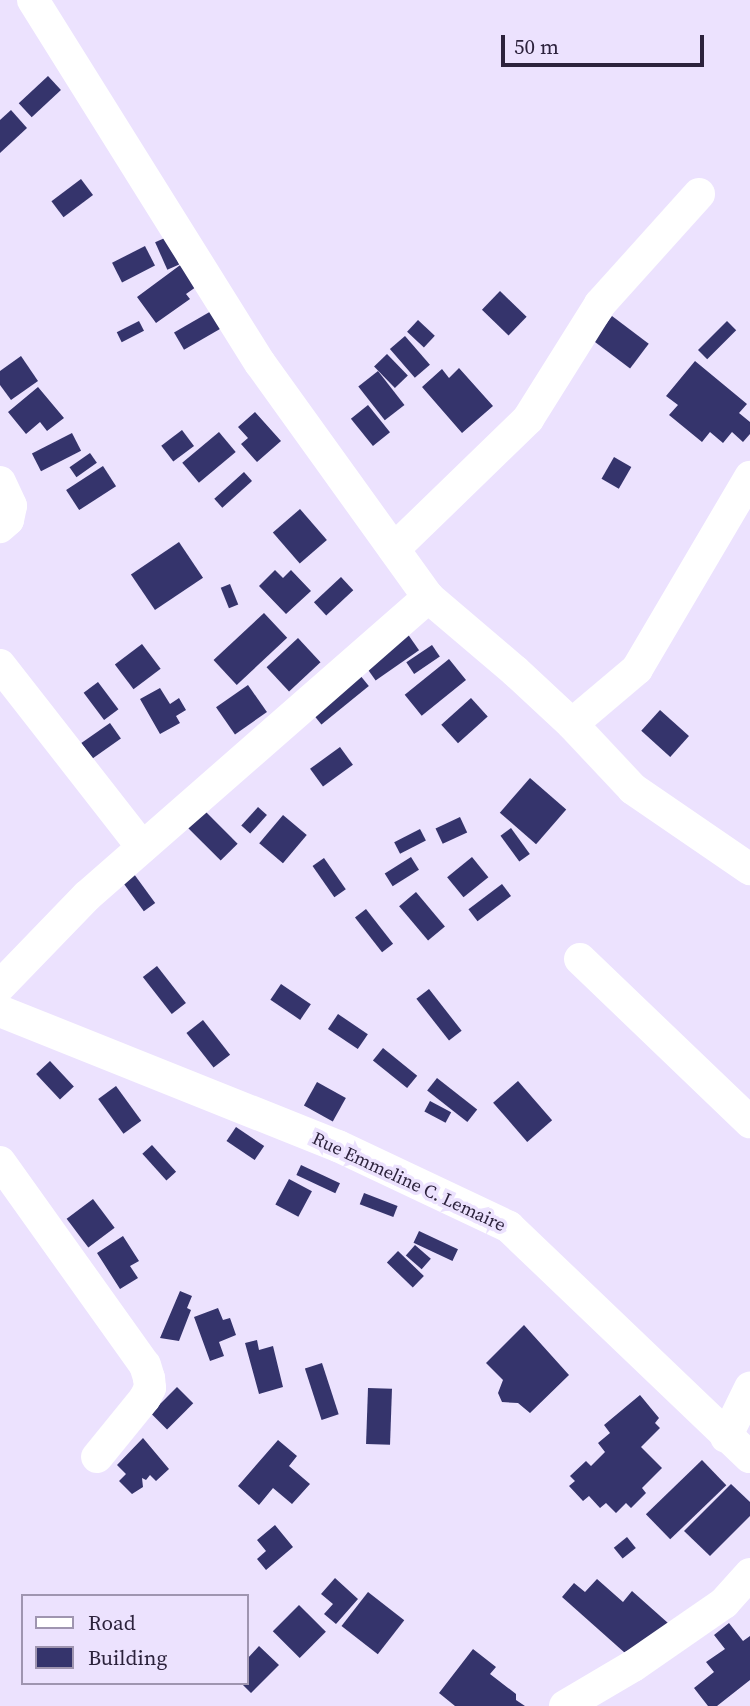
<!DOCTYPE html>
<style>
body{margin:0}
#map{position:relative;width:750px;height:1706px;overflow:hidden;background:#ece2fe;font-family:"Source Serif 4",serif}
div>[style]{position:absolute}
.building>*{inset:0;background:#35346c;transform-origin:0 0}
.minor>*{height:32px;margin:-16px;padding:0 16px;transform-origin:16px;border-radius:16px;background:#fff}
span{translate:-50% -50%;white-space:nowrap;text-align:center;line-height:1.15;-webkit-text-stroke:7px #ece2fe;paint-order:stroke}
.street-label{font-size:18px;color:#2c223c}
.legend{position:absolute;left:21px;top:1594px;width:228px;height:91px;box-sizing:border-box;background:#ece2fe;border:2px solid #9f95b0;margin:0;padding:9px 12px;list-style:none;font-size:21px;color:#2c223c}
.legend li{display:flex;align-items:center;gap:14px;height:35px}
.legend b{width:35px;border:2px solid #9f95b0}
.scale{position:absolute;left:501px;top:35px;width:203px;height:32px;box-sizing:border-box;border:4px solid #2c223c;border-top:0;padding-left:9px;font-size:21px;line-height:24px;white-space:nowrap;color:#2c223c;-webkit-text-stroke:5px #ece2fe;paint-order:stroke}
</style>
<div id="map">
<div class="building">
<i style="left:48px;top:76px;width:19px;height:40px;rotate:47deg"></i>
<i style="clip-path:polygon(11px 110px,27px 128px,0 153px,0 120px)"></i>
<i style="left:81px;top:179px;width:20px;height:37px;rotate:53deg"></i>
<i style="left:167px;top:237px;width:30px;height:13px;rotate:66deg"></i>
<i style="left:145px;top:246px;width:22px;height:37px;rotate:63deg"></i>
<i style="clip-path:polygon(187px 260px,203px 282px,186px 294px,190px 299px,156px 323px,137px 297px)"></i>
<i style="left:500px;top:291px;width:37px;height:26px;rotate:44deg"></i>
<i style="left:213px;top:310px;width:20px;height:45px;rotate:60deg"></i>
<i style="left:612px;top:316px;width:46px;height:31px;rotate:37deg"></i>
<i style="left:418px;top:320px;width:23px;height:16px;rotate:43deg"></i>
<i style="left:139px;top:321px;width:11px;height:25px;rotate:63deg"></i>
<i style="left:727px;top:321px;width:13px;height:41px;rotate:45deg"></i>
<i style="left:405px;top:336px;width:38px;height:20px;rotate:49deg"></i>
<i style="left:387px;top:354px;width:30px;height:18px;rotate:46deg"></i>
<i style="clip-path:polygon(21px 356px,38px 381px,11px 400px,0 385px,0 371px)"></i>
<i style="clip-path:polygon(695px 361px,747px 404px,739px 413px,750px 422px,750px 434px,743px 442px,732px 432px,723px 443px,710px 432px,702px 442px,669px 415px,678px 405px,666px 396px)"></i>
<i style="clip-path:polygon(459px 368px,493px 406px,462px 433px,422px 387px,442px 369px,449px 378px)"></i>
<i style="left:378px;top:371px;width:43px;height:25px;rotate:52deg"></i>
<i style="clip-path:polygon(38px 387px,64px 418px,47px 431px,40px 422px,26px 434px,8px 412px)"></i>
<i style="left:368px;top:405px;width:35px;height:22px;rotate:51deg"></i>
<i style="clip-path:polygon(255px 412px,281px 441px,257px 462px,241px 444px,248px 438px,238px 427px)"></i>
<i style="left:182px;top:430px;width:20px;height:26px;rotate:53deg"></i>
<i style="left:219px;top:432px;width:26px;height:48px;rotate:50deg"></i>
<i style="left:72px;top:433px;width:20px;height:45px;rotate:63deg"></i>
<i style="left:90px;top:453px;width:12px;height:25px;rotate:55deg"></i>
<i style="left:614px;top:457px;width:20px;height:25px;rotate:30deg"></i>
<i style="left:103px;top:466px;width:24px;height:44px;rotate:57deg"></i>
<i style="left:244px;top:472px;width:12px;height:40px;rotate:48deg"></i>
<i style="left:300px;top:509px;width:41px;height:36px;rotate:49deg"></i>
<i style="left:179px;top:542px;width:43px;height:58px;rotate:56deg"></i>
<i style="clip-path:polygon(275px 570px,283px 578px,291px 570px,311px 591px,286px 614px,259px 586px)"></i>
<i style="left:341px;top:577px;width:18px;height:37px;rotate:47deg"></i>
<i style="left:230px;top:584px;width:22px;height:10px;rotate:68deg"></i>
<i style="left:264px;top:613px;width:34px;height:69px;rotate:47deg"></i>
<i style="left:407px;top:633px;width:21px;height:53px;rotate:55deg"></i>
<i style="left:298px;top:638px;width:33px;height:43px;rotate:47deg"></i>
<i style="left:142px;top:644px;width:31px;height:34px;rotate:53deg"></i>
<i style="left:432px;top:645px;width:14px;height:31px;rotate:56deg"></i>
<i style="left:449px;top:659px;width:27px;height:57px;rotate:51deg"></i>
<i style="left:355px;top:669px;width:22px;height:61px;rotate:51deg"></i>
<i style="left:98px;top:682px;width:34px;height:18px;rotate:53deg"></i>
<i style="left:248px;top:685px;width:33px;height:39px;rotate:55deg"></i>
<i style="clip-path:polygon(160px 688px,170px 704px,179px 698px,186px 710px,176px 716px,180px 723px,160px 734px,140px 699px)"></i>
<i style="left:471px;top:698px;width:25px;height:40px;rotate:48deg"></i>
<i style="left:660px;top:710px;width:39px;height:28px;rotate:42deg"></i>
<i style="left:110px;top:723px;width:19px;height:35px;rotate:55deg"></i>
<i style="left:340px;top:747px;width:22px;height:37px;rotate:54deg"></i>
<i style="left:530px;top:778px;width:48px;height:46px;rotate:41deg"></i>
<i style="left:258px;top:807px;width:12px;height:25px;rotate:42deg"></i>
<i style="left:203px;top:809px;width:49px;height:24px;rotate:45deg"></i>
<i style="left:283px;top:815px;width:31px;height:37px;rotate:40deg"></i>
<i style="left:460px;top:817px;width:17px;height:27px;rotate:65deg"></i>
<i style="left:511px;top:828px;width:32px;height:13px;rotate:54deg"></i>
<i style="left:420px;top:829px;width:13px;height:29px;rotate:63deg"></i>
<i style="left:411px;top:857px;width:15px;height:31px;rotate:58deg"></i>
<i style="left:472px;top:857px;width:26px;height:32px;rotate:51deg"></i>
<i style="left:324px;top:858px;width:38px;height:14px;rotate:55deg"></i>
<i style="left:134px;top:874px;width:36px;height:14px;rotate:54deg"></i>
<i style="left:502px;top:884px;width:15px;height:42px;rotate:53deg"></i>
<i style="left:416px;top:892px;width:45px;height:22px;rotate:50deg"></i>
<i style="left:366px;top:909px;width:44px;height:14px;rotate:52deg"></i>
<i style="left:157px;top:966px;width:47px;height:18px;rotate:52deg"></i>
<i style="left:281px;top:984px;width:36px;height:19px;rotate:34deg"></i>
<i style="left:429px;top:989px;width:53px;height:16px;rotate:52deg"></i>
<i style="left:338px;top:1014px;width:36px;height:18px;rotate:34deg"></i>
<i style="left:203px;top:1020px;width:44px;height:21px;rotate:52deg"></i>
<i style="left:383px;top:1048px;width:44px;height:16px;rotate:39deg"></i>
<i style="left:50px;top:1061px;width:35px;height:19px;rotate:47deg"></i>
<i style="left:437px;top:1078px;width:51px;height:16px;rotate:38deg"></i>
<i style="left:518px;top:1081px;width:52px;height:33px;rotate:49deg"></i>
<i style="left:317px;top:1082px;width:33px;height:27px;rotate:29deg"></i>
<i style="left:116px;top:1086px;width:43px;height:22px;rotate:54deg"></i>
<i style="left:430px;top:1101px;width:24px;height:12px;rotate:28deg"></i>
<i style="left:236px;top:1127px;width:34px;height:17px;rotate:34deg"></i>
<i style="left:152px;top:1145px;width:36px;height:13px;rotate:48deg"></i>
<i style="left:301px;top:1165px;width:43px;height:11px;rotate:25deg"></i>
<i style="left:289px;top:1179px;width:26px;height:29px;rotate:28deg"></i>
<i style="left:364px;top:1193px;width:36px;height:12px;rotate:21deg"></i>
<i style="left:93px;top:1199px;width:36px;height:33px;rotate:53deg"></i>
<i style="left:419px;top:1231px;width:43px;height:13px;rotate:25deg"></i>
<i style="clip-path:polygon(123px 1236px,139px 1261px,130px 1266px,138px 1278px,120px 1289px,97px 1253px)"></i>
<i style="left:415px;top:1245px;width:21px;height:14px;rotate:41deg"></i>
<i style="left:398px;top:1251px;width:36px;height:16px;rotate:44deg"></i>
<i style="clip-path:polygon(180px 1291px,192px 1296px,187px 1308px,191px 1310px,179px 1341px,160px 1338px)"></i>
<i style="clip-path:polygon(218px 1308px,223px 1320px,230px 1318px,236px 1335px,219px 1342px,224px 1356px,210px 1361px,194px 1317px)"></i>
<i style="clip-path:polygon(524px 1325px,569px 1375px,530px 1413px,518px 1403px,502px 1402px,498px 1393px,503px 1380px,486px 1363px)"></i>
<i style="clip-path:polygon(257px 1340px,259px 1350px,273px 1346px,283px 1387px,259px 1394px,245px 1343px)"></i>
<i style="left:322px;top:1363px;width:54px;height:18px;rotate:72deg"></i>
<i style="left:177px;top:1387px;width:23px;height:37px;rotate:45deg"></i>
<i style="left:368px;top:1388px;width:24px;height:56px;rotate:2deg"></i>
<i style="clip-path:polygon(640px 1395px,659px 1418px,655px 1423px,660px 1428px,641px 1447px,662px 1468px,642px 1488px,646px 1493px,631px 1508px,626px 1503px,616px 1513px,606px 1503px,600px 1508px,589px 1496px,583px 1501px,569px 1486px,575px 1481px,570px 1476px,586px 1461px,591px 1466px,605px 1452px,598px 1443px,610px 1433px,604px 1425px)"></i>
<i style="clip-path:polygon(143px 1438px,169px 1469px,156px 1481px,150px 1475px,146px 1480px,142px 1478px,143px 1487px,132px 1494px,119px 1481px,126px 1474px,117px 1465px)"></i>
<i style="clip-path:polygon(278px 1440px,297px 1456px,289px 1466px,310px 1484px,292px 1504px,273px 1488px,259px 1505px,238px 1486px)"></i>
<i style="left:702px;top:1460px;width:35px;height:78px;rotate:46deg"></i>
<i style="clip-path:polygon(731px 1484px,750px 1502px,750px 1516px,710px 1556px,684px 1531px)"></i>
<i style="clip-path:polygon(275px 1525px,293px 1547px,266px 1570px,257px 1559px,266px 1551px,257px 1540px)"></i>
<i style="left:627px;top:1537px;width:14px;height:17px;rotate:51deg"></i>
<i style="clip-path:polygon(335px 1578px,358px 1599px,336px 1624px,324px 1614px,333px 1604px,321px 1594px)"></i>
<i style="clip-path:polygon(597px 1579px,623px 1602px,632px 1591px,668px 1623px,634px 1661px,562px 1597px,574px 1583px,585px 1592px)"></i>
<i style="left:368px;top:1592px;width:46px;height:43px;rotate:38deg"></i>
<i style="left:299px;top:1605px;width:38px;height:37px;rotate:45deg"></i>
<i style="clip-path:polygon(729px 1623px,743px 1641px,750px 1636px,750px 1680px,717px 1706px,708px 1706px,694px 1688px,714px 1672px,706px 1662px,725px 1649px,714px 1635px)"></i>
<i style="clip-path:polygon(259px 1646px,279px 1665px,251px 1693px,241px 1683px,247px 1683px,247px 1659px)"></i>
<i style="clip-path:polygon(473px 1649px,496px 1667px,490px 1674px,516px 1694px,516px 1700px,525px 1706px,455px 1706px,439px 1693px)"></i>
</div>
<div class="minor">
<i style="left:33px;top:0;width:428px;rotate:58deg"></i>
<i style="left:260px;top:363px;width:288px;rotate:54.3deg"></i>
<i style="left:428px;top:597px;width:114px;rotate:40.4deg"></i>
<i style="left:515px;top:671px;width:78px;rotate:42.9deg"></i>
<i style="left:572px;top:724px;width:89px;rotate:46.8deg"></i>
<i style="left:633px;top:789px;width:142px;rotate:34.4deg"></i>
<i style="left:0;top:482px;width:26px;rotate:65deg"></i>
<i style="left:11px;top:506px;width:14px;rotate:102deg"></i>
<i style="left:8px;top:520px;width:11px;rotate:139deg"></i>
<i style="left:394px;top:549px;width:187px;rotate:-44.1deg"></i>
<i style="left:528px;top:419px;width:136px;rotate:-57.9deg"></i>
<i style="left:600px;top:304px;width:148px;rotate:-48deg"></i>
<i style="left:0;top:665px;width:231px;rotate:52deg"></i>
<i style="left:572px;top:724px;width:85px;rotate:-40.2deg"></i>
<i style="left:637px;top:669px;width:223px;rotate:-59.5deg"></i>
<i style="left:580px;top:959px;width:236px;rotate:43.8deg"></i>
<i style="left:0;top:986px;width:125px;rotate:-46deg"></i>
<i style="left:87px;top:896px;width:454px;rotate:-41.2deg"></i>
<i style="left:0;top:1011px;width:364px;rotate:21.8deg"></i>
<i style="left:338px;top:1146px;width:189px;rotate:25.3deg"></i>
<i style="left:509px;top:1227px;width:333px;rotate:43.7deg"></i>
<i style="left:0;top:1162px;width:249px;rotate:54.5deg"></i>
<i style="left:145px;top:1365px;width:14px;rotate:73deg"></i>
<i style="left:149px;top:1378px;width:10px;rotate:84deg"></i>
<i style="left:150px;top:1388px;width:11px;rotate:117deg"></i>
<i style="left:145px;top:1398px;width:76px;rotate:129.1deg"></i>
<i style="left:726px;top:1437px;width:55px;rotate:-63.9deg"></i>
<i style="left:565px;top:1706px;width:79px;rotate:-30.5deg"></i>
<i style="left:633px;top:1666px;width:111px;rotate:-34.7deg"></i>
<i style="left:724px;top:1603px;width:39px;rotate:-48deg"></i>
</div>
<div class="street-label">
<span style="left:409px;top:1182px;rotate:25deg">Rue Emmeline C. Lemaire</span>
</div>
<ul class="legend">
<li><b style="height:9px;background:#fff"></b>Road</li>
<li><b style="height:19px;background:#35346c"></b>Building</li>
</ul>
<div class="scale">50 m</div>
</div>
